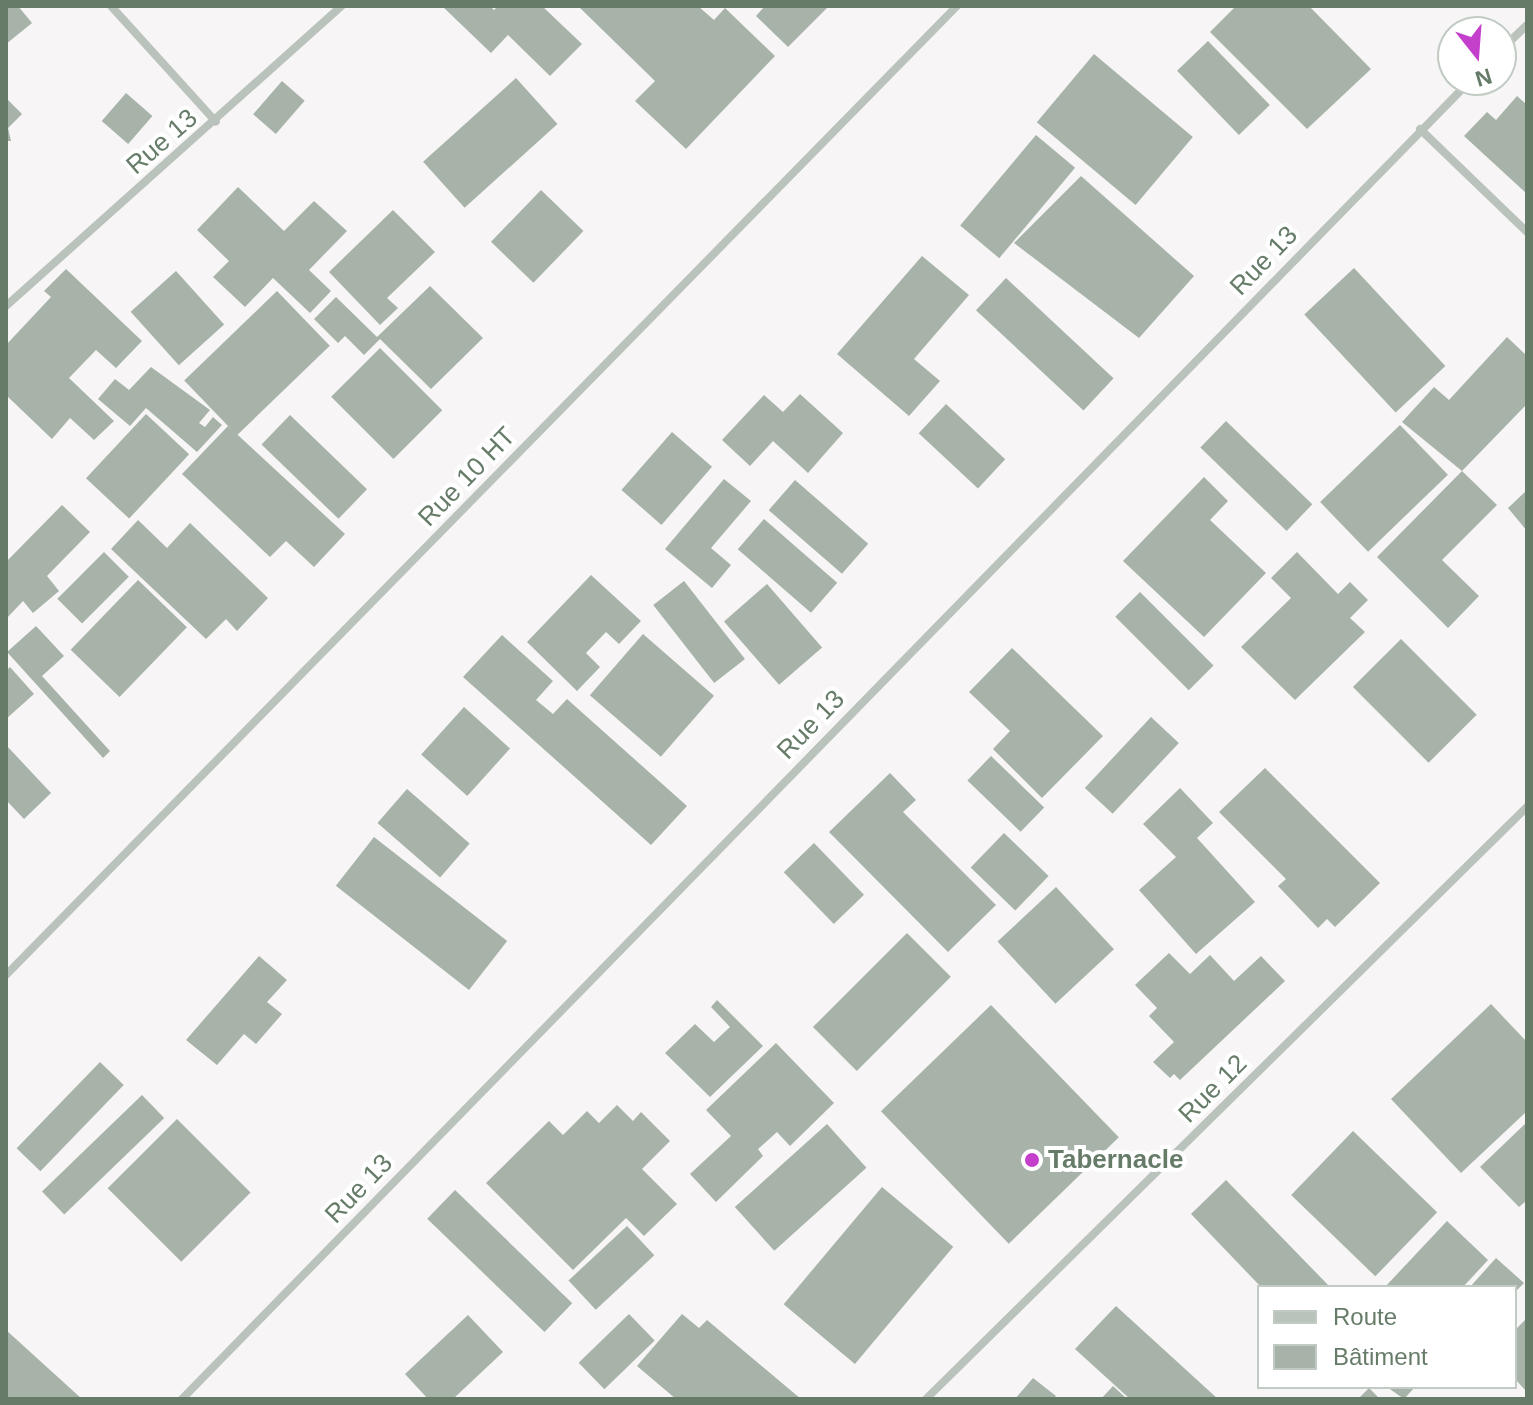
<!DOCTYPE html>
<meta charset="utf-8">
<style>
body{margin:0}
#map{position:relative;width:1533px;height:1405px;overflow:hidden;background:#f7f5f6;font-family:Arial,sans-serif}
div>[style]{position:absolute}
.building>*{inset:0;background:#a7b3a8;transform-origin:0 0}
.street>*{height:8px;margin:-4px;padding:0 4px;transform-origin:4px;border-radius:4px;background:#bac2bc}
.dots>*{width:22px;height:22px;translate:-50% -50%;box-sizing:border-box;border:4px solid #fff;border-radius:50%}
span{translate:-50% -50%;white-space:nowrap;text-align:center;line-height:1.15;-webkit-text-stroke:8px #fff;paint-order:stroke}
.street-label{font-size:26px;color:#667c69}
.poi-label{font-size:26px;color:#667c69;font-weight:700}
.left{translate:0 -50%;text-align:left}
.frame{position:absolute;inset:0;border:8px solid #667c69;pointer-events:none}
.legend{position:absolute;left:1257px;top:1285px;width:260px;height:104px;box-sizing:border-box;background:#fff;border:2px solid #c2cbc3;margin:0;padding:10px 14px;list-style:none;font-size:24px;color:#667c69}
.legend li{display:flex;align-items:center;gap:16px;height:40px}
.legend b{width:40px;border:2px solid #c2cbc3}
.north{position:absolute;left:1437px;top:16px;width:80px;height:80px;box-sizing:border-box;background:#fff;border:2px solid #c2cbc3;border-radius:50%;rotate:163deg;font-size:22px;font-weight:700;line-height:32px;text-align:center;color:#667c69}
.north::after{content:'';display:block;margin:auto;width:28px;height:36px;background:#c440cc;clip-path:polygon(50% 0,100% 100%,50% 72%,0 100%)}
</style>
<div id="map">
<div class="building">
<i style="clip-path:polygon(6px 6px,18px 6px,32px 23px,6px 44px)"></i>
<i style="clip-path:polygon(442px 6px,490px 6px,494px 10px,498px 6px,542px 6px,582px 44px,550px 76px,508px 35px,491px 53px)"></i>
<i style="clip-path:polygon(578px 6px,698px 6px,714px 20px,725px 8px,775px 56px,686px 149px,635px 101px,655px 81px)"></i>
<i style="clip-path:polygon(765px 6px,829px 6px,788px 47px,756px 16px)"></i>
<i style="clip-path:polygon(1236px 6px,1309px 6px,1371px 69px,1307px 129px,1210px 32px)"></i>
<i style="left:1208px;top:41px;width:89px;height:43px;rotate:46deg"></i>
<i style="left:1094px;top:54px;width:129px;height:89px;rotate:40deg"></i>
<i style="left:516px;top:78px;width:62px;height:125px;rotate:48deg"></i>
<i style="left:282px;top:81px;width:30px;height:44px;rotate:41deg"></i>
<i style="left:126px;top:93px;width:35px;height:37px;rotate:41deg"></i>
<i style="clip-path:polygon(1517px 96px,1527px 105px,1527px 194px,1464px 136px,1487px 112px,1496px 120px)"></i>
<i style="clip-path:polygon(6px 98px,22px 114px,8px 128px,11px 141px,6px 141px)"></i>
<i style="left:1036px;top:135px;width:51px;height:118px;rotate:40deg"></i>
<i style="clip-path:polygon(1081px 176px,1194px 276px,1139px 338px,1014px 243px)"></i>
<i style="clip-path:polygon(238px 187px,284px 231px,314px 201px,347px 231px,309px 270px,331px 291px,310px 313px,273px 278px,245px 307px,213px 277px,229px 261px,197px 230px)"></i>
<i style="left:541px;top:190px;width:59px;height:72px;rotate:44deg"></i>
<i style="clip-path:polygon(393px 210px,435px 252px,387px 298px,398px 308px,380px 325px,329px 272px)"></i>
<i style="clip-path:polygon(922px 256px,969px 295px,914px 359px,940px 381px,909px 416px,837px 354px)"></i>
<i style="left:1354px;top:268px;width:134px;height:68px;rotate:47deg"></i>
<i style="clip-path:polygon(66px 269px,142px 341px,116px 368px,96px 350px,69px 378px,114px 421px,94px 440px,70px 418px,52px 439px,6px 395px,6px 345px,51px 297px,44px 291px)"></i>
<i style="left:176px;top:271px;width:72px;height:61px;rotate:48deg"></i>
<i style="left:1006px;top:278px;width:147px;height:44px;rotate:43deg"></i>
<i style="clip-path:polygon(430px 286px,483px 338px,431px 389px,380px 339px,364px 355px,345px 336px,338px 343px,314px 319px,336px 297px,377px 337px)"></i>
<i style="left:277px;top:291px;width:76px;height:129px;rotate:46deg"></i>
<i style="clip-path:polygon(1507px 337px,1527px 356px,1527px 404px,1462px 471px,1402px 422px,1434px 387px,1449px 400px)"></i>
<i style="left:380px;top:348px;width:88px;height:69px;rotate:45deg"></i>
<i style="clip-path:polygon(151px 367px,210px 410px,199px 423px,205px 427px,213px 417px,222px 425px,197px 452px,146px 408px,130px 426px,98px 399px,115px 379px,129px 390px)"></i>
<i style="clip-path:polygon(800px 394px,843px 433px,808px 473px,773px 441px,750px 466px,722px 440px,764px 395px,783px 412px)"></i>
<i style="left:946px;top:404px;width:81px;height:40px;rotate:43deg"></i>
<i style="left:146px;top:414px;width:59px;height:88px;rotate:43deg"></i>
<i style="left:290px;top:415px;width:107px;height:41px;rotate:44deg"></i>
<i style="left:1226px;top:421px;width:120px;height:37px;rotate:44deg"></i>
<i style="left:1400px;top:425px;width:69px;height:111px;rotate:46deg"></i>
<i style="clip-path:polygon(228px 426px,345px 534px,314px 567px,286px 541px,270px 557px,182px 474px)"></i>
<i style="left:672px;top:432px;width:53px;height:77px;rotate:41deg"></i>
<i style="clip-path:polygon(1462px 471px,1497px 505px,1442px 560px,1479px 596px,1448px 628px,1377px 557px)"></i>
<i style="clip-path:polygon(1204px 477px,1228px 501px,1210px 520px,1266px 573px,1204px 637px,1123px 561px)"></i>
<i style="clip-path:polygon(724px 479px,751px 501px,711px 548px,731px 565px,712px 588px,665px 549px)"></i>
<i style="left:795px;top:480px;width:97px;height:40px;rotate:41deg"></i>
<i style="clip-path:polygon(1527px 490px,1527px 531px,1508px 508px)"></i>
<i style="clip-path:polygon(62px 505px,90px 532px,47px 576px,59px 591px,33px 613px,23px 601px,6px 619px,6px 562px)"></i>
<i style="left:764px;top:519px;width:97px;height:40px;rotate:41deg"></i>
<i style="clip-path:polygon(138px 520px,167px 548px,190px 523px,268px 598px,237px 631px,226px 619px,206px 639px,111px 549px)"></i>
<i style="left:104px;top:552px;width:35px;height:66px;rotate:45deg"></i>
<i style="clip-path:polygon(1297px 552px,1338px 594px,1350px 582px,1368px 600px,1350px 618px,1365px 632px,1295px 700px,1241px 647px,1291px 598px,1271px 578px)"></i>
<i style="clip-path:polygon(591px 575px,641px 621px,619px 644px,606px 632px,586px 653px,600px 667px,577px 691px,527px 642px)"></i>
<i style="left:138px;top:580px;width:68px;height:97px;rotate:44deg"></i>
<i style="left:684px;top:581px;width:99px;height:39px;rotate:52deg"></i>
<i style="left:767px;top:584px;width:84px;height:57px;rotate:49deg"></i>
<i style="left:1140px;top:592px;width:104px;height:35px;rotate:45deg"></i>
<i style="clip-path:polygon(36px 626px,64px 656px,42px 676px,110px 751px,103px 758px,7px 652px)"></i>
<i style="left:643px;top:634px;width:94px;height:81px;rotate:41deg"></i>
<i style="clip-path:polygon(502px 635px,553px 681px,536px 700px,553px 714px,567px 699px,687px 806px,651px 845px,463px 677px)"></i>
<i style="left:1401px;top:639px;width:107px;height:68px;rotate:45deg"></i>
<i style="clip-path:polygon(1012px 648px,1103px 736px,1042px 798px,993px 749px,1010px 731px,969px 692px)"></i>
<i style="clip-path:polygon(10px 667px,34px 694px,6px 719px,6px 671px)"></i>
<i style="left:464px;top:707px;width:62px;height:64px;rotate:42deg"></i>
<i style="left:1151px;top:717px;width:38px;height:97px;rotate:43deg"></i>
<i style="clip-path:polygon(6px 745px,51px 793px,24px 819px,6px 800px)"></i>
<i style="left:991px;top:756px;width:74px;height:34px;rotate:44deg"></i>
<i style="clip-path:polygon(1265px 768px,1380px 883px,1335px 927px,1327px 919px,1318px 928px,1278px 886px,1286px 879px,1219px 812px)"></i>
<i style="clip-path:polygon(890px 773px,916px 800px,903px 812px,996px 905px,948px 952px,829px 832px)"></i>
<i style="clip-path:polygon(1180px 788px,1213px 823px,1197px 838px,1255px 902px,1196px 954px,1139px 890px,1176px 857px,1143px 824px)"></i>
<i style="left:407px;top:789px;width:83px;height:45px;rotate:41deg"></i>
<i style="left:1004px;top:833px;width:62px;height:48px;rotate:44deg"></i>
<i style="left:374px;top:837px;width:169px;height:62px;rotate:38deg"></i>
<i style="left:814px;top:843px;width:72px;height:42px;rotate:46deg"></i>
<i style="left:1056px;top:887px;width:85px;height:80px;rotate:47deg"></i>
<i style="left:907px;top:933px;width:62px;height:133px;rotate:45deg"></i>
<i style="clip-path:polygon(1169px 953px,1190px 974px,1210px 955px,1234px 981px,1261px 956px,1285px 981px,1180px 1080px,1174px 1074px,1170px 1078px,1153px 1062px,1174px 1042px,1149px 1016px,1157px 1008px,1135px 985px)"></i>
<i style="clip-path:polygon(259px 956px,287px 980px,267px 1002px,282px 1014px,256px 1044px,244px 1034px,217px 1065px,186px 1040px)"></i>
<i style="clip-path:polygon(717px 1000px,763px 1046px,710px 1097px,665px 1053px,695px 1024px,714px 1042px,730px 1027px,711px 1007px)"></i>
<i style="clip-path:polygon(1491px 1004px,1527px 1042px,1527px 1111px,1461px 1173px,1391px 1099px)"></i>
<i style="left:991px;top:1005px;width:184px;height:153px;rotate:46deg"></i>
<i style="clip-path:polygon(776px 1043px,834px 1103px,790px 1146px,777px 1132px,758px 1149px,763px 1156px,716px 1202px,690px 1174px,731px 1136px,706px 1110px)"></i>
<i style="left:100px;top:1062px;width:33px;height:120px;rotate:44deg"></i>
<i style="left:142px;top:1095px;width:32px;height:139px;rotate:46deg"></i>
<i style="clip-path:polygon(617px 1105px,633px 1121px,641px 1112px,670px 1141px,642px 1169px,677px 1204px,644px 1236px,626px 1218px,573px 1270px,486px 1183px,549px 1121px,563px 1135px,587px 1111px,599px 1123px)"></i>
<i style="left:177px;top:1119px;width:104px;height:98px;rotate:45deg"></i>
<i style="clip-path:polygon(1527px 1122px,1527px 1200px,1519px 1207px,1480px 1167px)"></i>
<i style="left:827px;top:1124px;width:59px;height:124px;rotate:48deg"></i>
<i style="left:1353px;top:1131px;width:117px;height:89px;rotate:44deg"></i>
<i style="clip-path:polygon(1226px 1180px,1330px 1287px,1261px 1287px,1191px 1214px)"></i>
<i style="left:882px;top:1187px;width:93px;height:153px;rotate:40deg"></i>
<i style="left:455px;top:1190px;width:163px;height:40px;rotate:44deg"></i>
<i style="clip-path:polygon(1447px 1221px,1488px 1260px,1463px 1287px,1385px 1287px)"></i>
<i style="left:627px;top:1226px;width:40px;height:80px;rotate:47deg"></i>
<i style="clip-path:polygon(1496px 1258px,1524px 1283px,1515px 1292px,1515px 1287px,1470px 1287px)"></i>
<i style="clip-path:polygon(1116px 1306px,1218px 1399px,1130px 1399px,1075px 1349px)"></i>
<i style="left:629px;top:1314px;width:37px;height:70px;rotate:46deg"></i>
<i style="clip-path:polygon(682px 1314px,699px 1328px,707px 1320px,801px 1399px,676px 1399px,637px 1366px)"></i>
<i style="clip-path:polygon(468px 1315px,503px 1352px,453px 1399px,428px 1399px,405px 1374px)"></i>
<i style="clip-path:polygon(1527px 1318px,1527px 1392px,1515px 1379px,1515px 1330px)"></i>
<i style="clip-path:polygon(6px 1330px,82px 1399px,6px 1399px)"></i>
<i style="clip-path:polygon(1033px 1378px,1056px 1396px,1053px 1399px,1015px 1399px)"></i>
<i style="clip-path:polygon(1113px 1386px,1127px 1399px,1101px 1399px)"></i>
<i style="clip-path:polygon(1387px 1387px,1415px 1387px,1404px 1399px)"></i>
<i style="clip-path:polygon(1369px 1388px,1380px 1399px,1358px 1399px)"></i>
</div>
<div class="street">
<i style="left:111px;top:6px;width:156px;rotate:47.8deg"></i>
<i style="left:1501px;top:50px;width:36px;rotate:-44deg"></i>
<i style="left:1420px;top:129px;width:149px;rotate:43.9deg"></i>
<i style="left:6px;top:306px;width:450px;rotate:-41.8deg"></i>
<i style="left:6px;top:975px;width:1358px;rotate:-45.54deg"></i>
<i style="left:182px;top:1399px;width:1844px;rotate:-45.66deg"></i>
<i style="left:926px;top:1399px;width:844px;rotate:-44.57deg"></i>
</div>
<div class="dots">
<i style="left:1032px;top:1160px;background:#c440cc"></i>
</div>
<div class="street-label">
<span style="left:162px;top:142px;rotate:-41deg">Rue 13</span>
<span style="left:1264px;top:261px;rotate:-46deg">Rue 13</span>
<span style="left:467px;top:477px;rotate:-46deg">Rue 10 HT</span>
<span style="left:811px;top:725px;rotate:-46deg">Rue 13</span>
<span style="left:1213px;top:1089px;rotate:-45deg">Rue 12</span>
<span style="left:359px;top:1189px;rotate:-46deg">Rue 13</span>
</div>
<div class="poi-label">
<span class="left" style="left:1048px;top:1160px">Tabernacle</span>
</div>
<div class="frame"></div>
<ul class="legend">
<li><b style="height:10px;background:#bac2bc"></b>Route</li>
<li><b style="height:22px;background:#a7b3a8"></b>Bâtiment</li>
</ul>
<div class="north">N</div>
</div>
